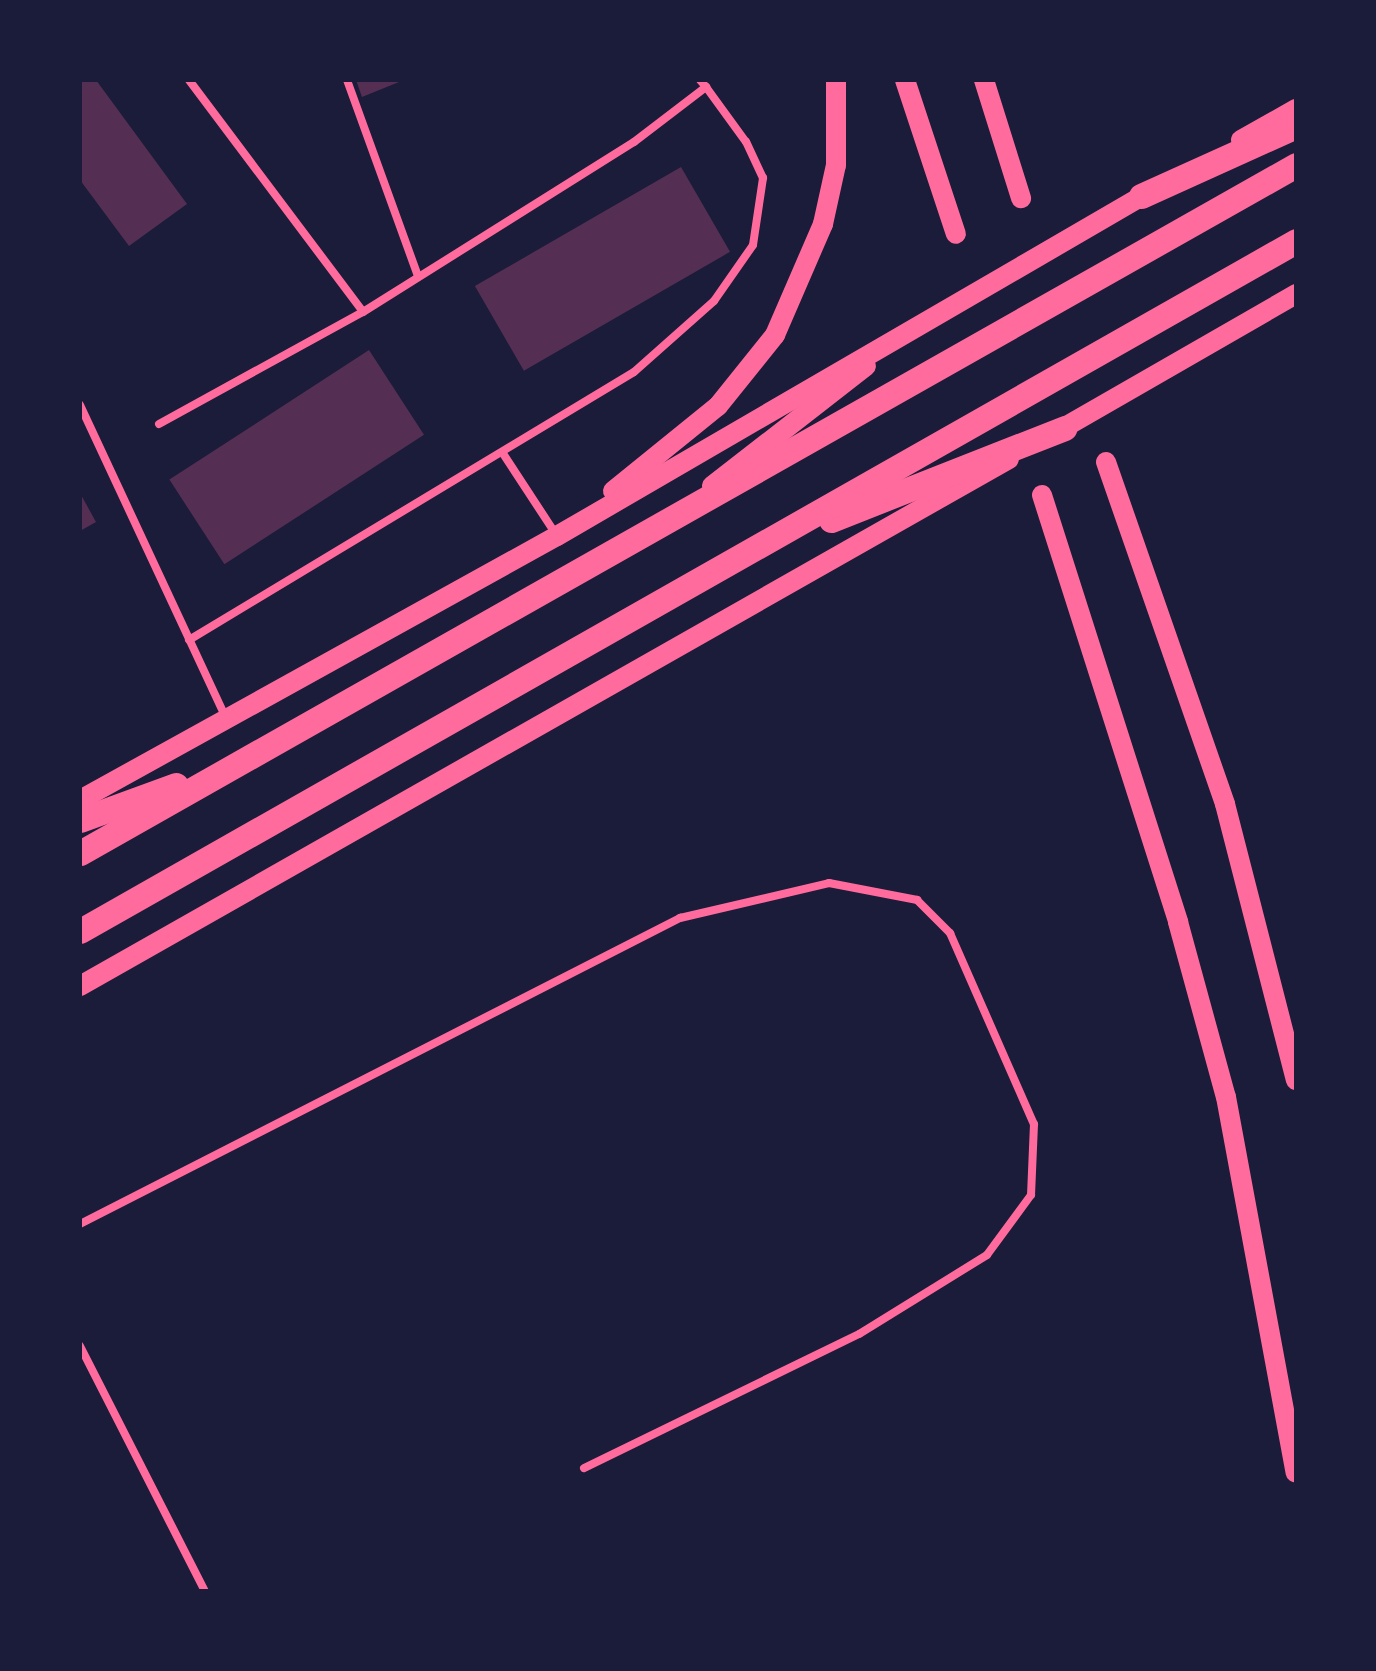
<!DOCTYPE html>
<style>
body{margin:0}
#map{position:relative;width:1376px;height:1671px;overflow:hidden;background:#1b1b3a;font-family:"Open Sans",sans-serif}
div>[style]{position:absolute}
.building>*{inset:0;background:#542f53;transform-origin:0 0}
.service>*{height:8px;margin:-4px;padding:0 4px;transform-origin:4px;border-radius:4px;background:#ff6b9d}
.secondary>*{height:20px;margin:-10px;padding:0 10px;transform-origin:10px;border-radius:10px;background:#ff6b9d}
.primary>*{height:25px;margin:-12.5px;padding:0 12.5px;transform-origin:12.5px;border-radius:12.5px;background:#ff6b9d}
span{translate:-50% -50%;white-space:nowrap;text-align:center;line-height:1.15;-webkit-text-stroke:9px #1b1b3a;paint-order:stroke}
.frame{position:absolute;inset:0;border:82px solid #1b1b3a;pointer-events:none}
</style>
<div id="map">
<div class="building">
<i style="clip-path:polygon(80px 80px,96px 80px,187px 204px,129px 246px,80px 180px)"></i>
<i style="clip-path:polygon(356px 80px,404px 80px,362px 97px)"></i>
<i style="left:681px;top:167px;width:98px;height:238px;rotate:60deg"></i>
<i style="left:369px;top:350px;width:101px;height:238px;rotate:57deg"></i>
<i style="clip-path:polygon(80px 493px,96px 522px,80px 531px)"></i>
</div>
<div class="service">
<i style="left:189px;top:80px;width:290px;rotate:53.1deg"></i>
<i style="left:347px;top:80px;width:208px;rotate:70.1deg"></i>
<i style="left:80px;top:405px;width:343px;rotate:65deg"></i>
<i style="left:159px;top:424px;width:233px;rotate:-28.8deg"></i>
<i style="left:363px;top:312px;width:320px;rotate:-32.1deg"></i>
<i style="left:634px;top:142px;width:91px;rotate:-37.4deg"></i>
<i style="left:706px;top:87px;width:9px;rotate:-131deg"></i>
<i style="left:504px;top:455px;width:97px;rotate:56.8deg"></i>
<i style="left:189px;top:640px;width:519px;rotate:-31.06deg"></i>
<i style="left:634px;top:372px;width:107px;rotate:-41.6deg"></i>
<i style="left:714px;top:301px;width:68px;rotate:-55.1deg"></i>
<i style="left:753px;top:245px;width:68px;rotate:-81.5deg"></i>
<i style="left:763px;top:178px;width:40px;rotate:-115deg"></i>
<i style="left:746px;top:142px;width:68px;rotate:-126deg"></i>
<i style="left:80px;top:1224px;width:674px;rotate:-27.02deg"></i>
<i style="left:680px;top:918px;width:153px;rotate:-13.2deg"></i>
<i style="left:829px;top:883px;width:90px;rotate:10.9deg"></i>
<i style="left:917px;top:900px;width:47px;rotate:45deg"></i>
<i style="left:950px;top:933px;width:209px;rotate:66.3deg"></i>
<i style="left:1034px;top:1124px;width:71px;rotate:92.4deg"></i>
<i style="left:1031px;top:1195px;width:74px;rotate:126.3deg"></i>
<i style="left:987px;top:1255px;width:150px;rotate:148.3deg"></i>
<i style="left:859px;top:1334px;width:306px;rotate:154deg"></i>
<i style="left:80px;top:1346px;width:275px;rotate:63deg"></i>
</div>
<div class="secondary">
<i style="left:905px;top:80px;width:162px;rotate:71.7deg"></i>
<i style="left:984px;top:80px;width:124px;rotate:72.6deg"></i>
<i style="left:1241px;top:140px;width:63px;rotate:-29.4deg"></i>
<i style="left:1051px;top:435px;width:283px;rotate:-29.9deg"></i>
<i style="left:1106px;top:462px;width:362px;rotate:70.8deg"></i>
<i style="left:1225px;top:804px;width:285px;rotate:75.6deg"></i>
<i style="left:712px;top:486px;width:195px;rotate:-37.9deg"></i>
<i style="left:613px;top:491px;width:135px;rotate:-39deg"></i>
<i style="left:718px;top:406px;width:91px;rotate:-51.2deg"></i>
<i style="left:775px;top:335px;width:121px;rotate:-66.6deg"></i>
<i style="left:823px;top:224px;width:60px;rotate:-77.6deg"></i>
<i style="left:836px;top:165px;width:85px;rotate:-90deg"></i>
<i style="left:1042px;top:495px;width:448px;rotate:72.3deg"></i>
<i style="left:1178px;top:922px;width:181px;rotate:74.7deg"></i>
<i style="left:1226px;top:1097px;width:382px;rotate:79.5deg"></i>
<i style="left:80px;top:800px;width:545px;rotate:-28.96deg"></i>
<i style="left:557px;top:536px;width:687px;rotate:-30.15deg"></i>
<i style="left:80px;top:986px;width:1068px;rotate:-29.57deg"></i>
</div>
<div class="primary">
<i style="left:1141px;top:196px;width:170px;rotate:-24.3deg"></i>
<i style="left:831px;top:520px;width:251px;rotate:-21.5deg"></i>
<i style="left:80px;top:820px;width:102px;rotate:-20deg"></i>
<i style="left:80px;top:853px;width:1397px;rotate:-29.5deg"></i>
<i style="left:80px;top:931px;width:1398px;rotate:-29.57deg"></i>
</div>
<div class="frame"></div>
</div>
